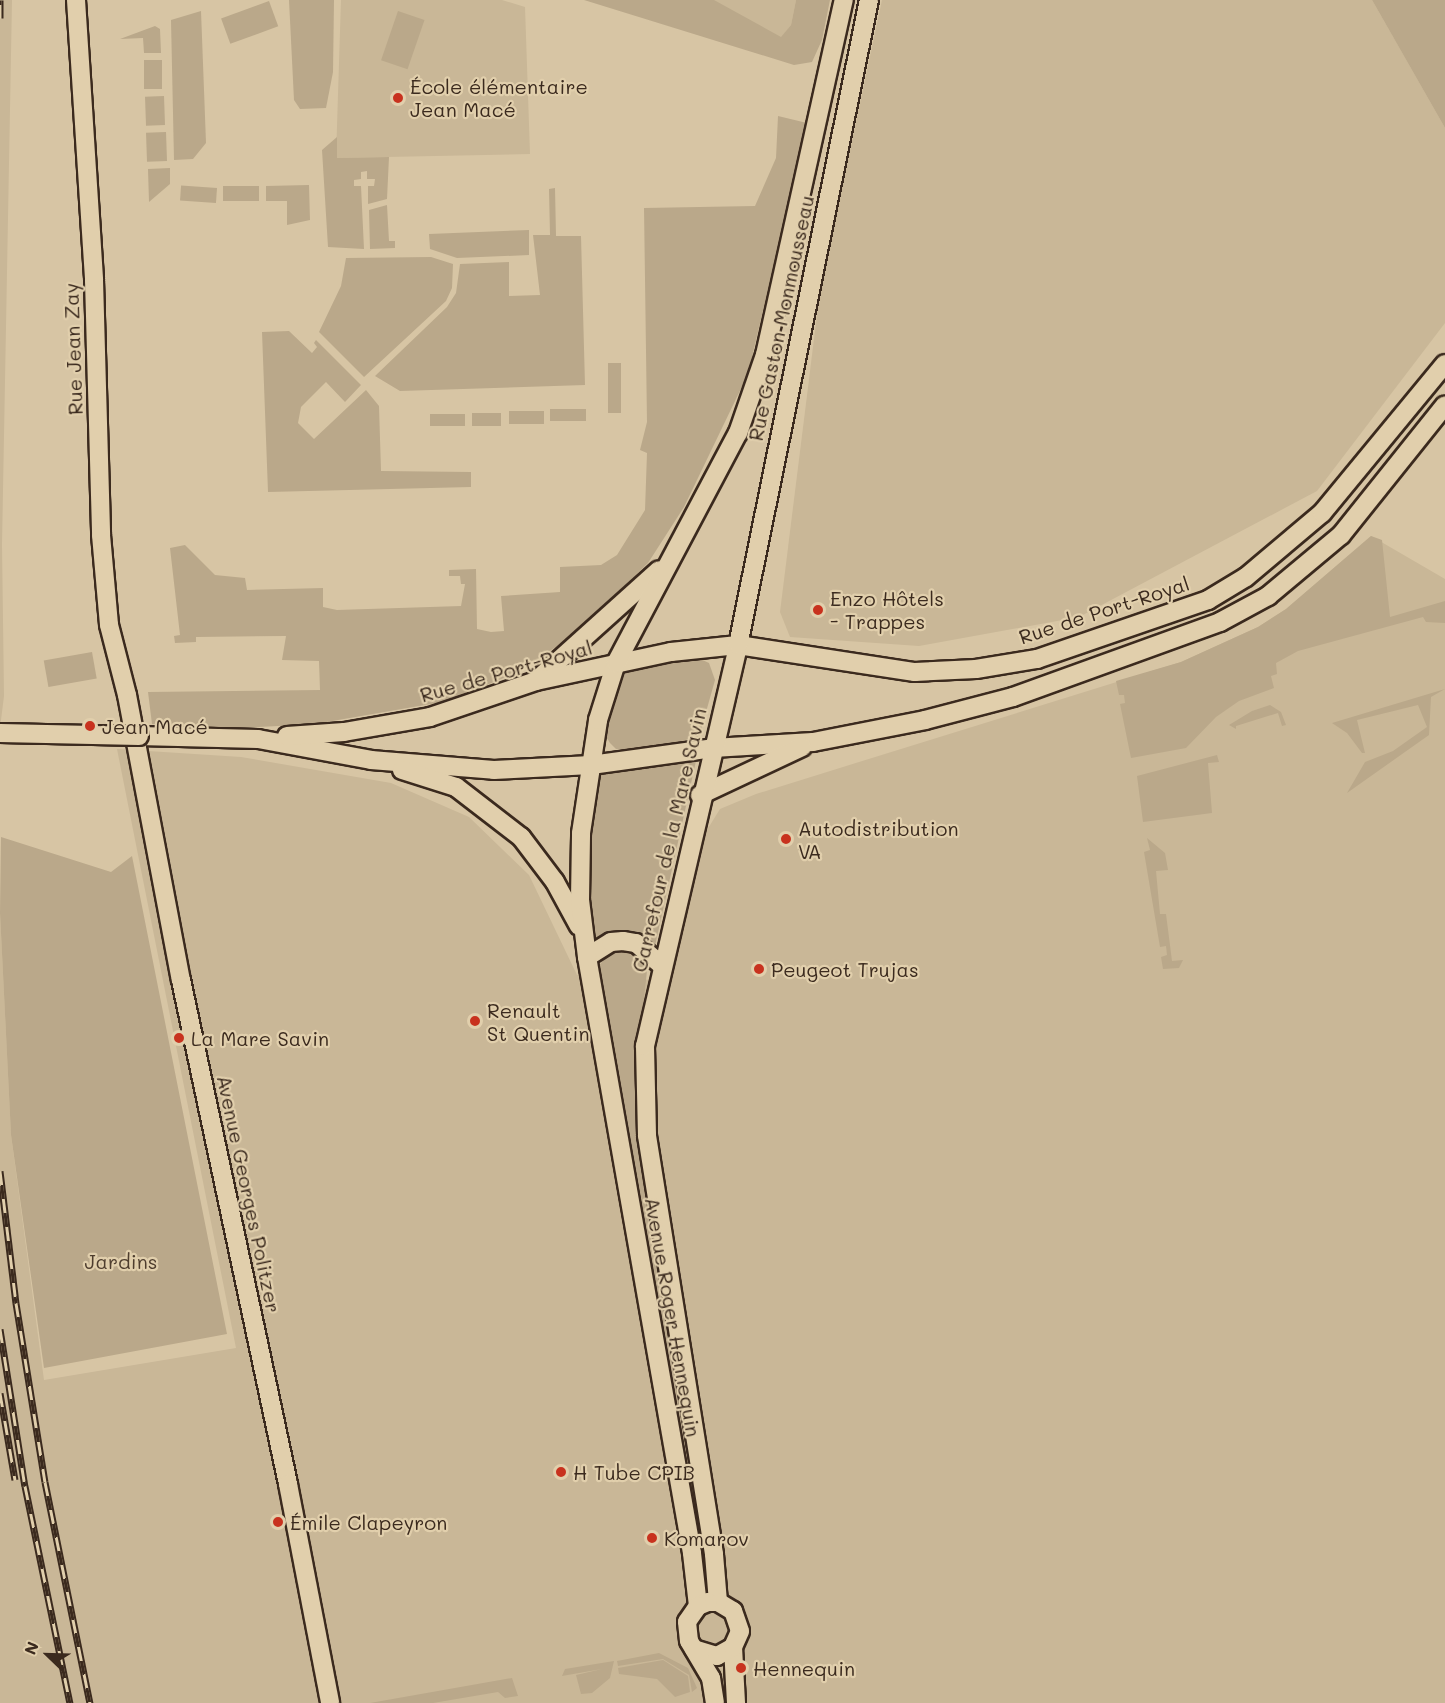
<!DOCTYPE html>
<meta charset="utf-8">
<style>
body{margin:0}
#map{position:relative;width:1445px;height:1703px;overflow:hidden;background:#d7c5a4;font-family:Mali,sans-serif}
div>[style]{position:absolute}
.built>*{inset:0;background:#c9b797}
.green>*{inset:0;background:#baa88a;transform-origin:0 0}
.roads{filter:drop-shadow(2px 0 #3b2a1e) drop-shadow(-2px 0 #3b2a1e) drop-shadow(0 2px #3b2a1e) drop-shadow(0 -2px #3b2a1e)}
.secondary>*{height:18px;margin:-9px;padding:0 9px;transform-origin:9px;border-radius:9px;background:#e1cfac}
.rail>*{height:7px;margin-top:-3.5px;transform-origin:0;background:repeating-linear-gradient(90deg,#e1cfac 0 14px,#3b2a1e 0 28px);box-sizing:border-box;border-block:2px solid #3b2a1e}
.bridges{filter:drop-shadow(2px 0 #3b2a1e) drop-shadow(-2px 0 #3b2a1e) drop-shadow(0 2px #3b2a1e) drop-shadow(0 -2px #3b2a1e)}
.secondary-bridge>*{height:18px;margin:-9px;padding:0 9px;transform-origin:9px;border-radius:9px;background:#e1cfac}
.dots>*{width:16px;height:16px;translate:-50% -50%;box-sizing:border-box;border:3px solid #e1cfac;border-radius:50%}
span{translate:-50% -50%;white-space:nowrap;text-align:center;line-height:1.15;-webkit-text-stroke:4.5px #e1cfac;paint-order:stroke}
.poi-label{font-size:20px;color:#3b2a1e}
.left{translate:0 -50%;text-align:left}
.street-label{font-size:20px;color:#3b2a1e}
.park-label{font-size:20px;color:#4e3d2e}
.north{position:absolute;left:18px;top:1625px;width:60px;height:60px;-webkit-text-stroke:4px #e1cfac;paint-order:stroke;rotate:293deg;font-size:16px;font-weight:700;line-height:24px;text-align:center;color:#3b2a1e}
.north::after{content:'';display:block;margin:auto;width:21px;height:27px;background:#3b2a1e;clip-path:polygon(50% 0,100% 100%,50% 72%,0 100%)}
</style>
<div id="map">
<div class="built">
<i style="clip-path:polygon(0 0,12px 0,2px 545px,4px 696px,0 728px)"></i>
<i style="clip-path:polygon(341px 0,502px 0,525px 7px,530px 154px,336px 158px)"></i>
<i style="clip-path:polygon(642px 0,796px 0,791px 25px,781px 38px)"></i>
<i style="clip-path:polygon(882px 0,1372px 0,1445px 128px,1445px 323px,1317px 491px,1079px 617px,919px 646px,790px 637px,780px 612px,820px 291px)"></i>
<i style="clip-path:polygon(1371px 536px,1445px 579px,1445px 1703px,0 1703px,0 812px,0 913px,11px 1135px,44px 1380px,236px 1348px,117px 749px,241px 757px,391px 783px,469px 817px,529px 875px,577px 975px,666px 981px,702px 838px,720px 809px,756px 794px,1181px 662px,1258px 627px,1286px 609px)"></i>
</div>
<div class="green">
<i style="clip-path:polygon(289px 0,334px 0,333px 72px,326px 108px,300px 109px,294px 100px)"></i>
<i style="clip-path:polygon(584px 0,714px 0,781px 37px,791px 25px,796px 0,830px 0,822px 40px,812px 62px,794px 65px)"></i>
<i style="clip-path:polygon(1372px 0,1445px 0,1445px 128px)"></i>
<i style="left:269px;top:1px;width:27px;height:51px;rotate:70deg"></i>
<i style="clip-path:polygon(201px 11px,206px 143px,193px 159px,174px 160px,171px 20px)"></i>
<i style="left:398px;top:11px;width:28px;height:52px;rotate:19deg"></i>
<i style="clip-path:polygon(155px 26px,160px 29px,161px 53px,144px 53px,143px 38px,120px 39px)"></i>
<i style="left:144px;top:60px;width:18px;height:29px"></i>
<i style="left:164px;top:96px;width:29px;height:19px;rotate:88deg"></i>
<i style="clip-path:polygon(778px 116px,807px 123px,748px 374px,684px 507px,648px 563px,574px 634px,523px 670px,448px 701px,315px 724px,241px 728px,152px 724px,148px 692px,320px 690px,319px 661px,282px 660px,286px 636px,196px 637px,196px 642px,175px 643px,174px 636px,180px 635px,170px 548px,185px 545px,215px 575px,245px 578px,247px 590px,323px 588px,323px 607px,337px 610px,461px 606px,465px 584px,461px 584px,460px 576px,449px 576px,449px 570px,476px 569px,477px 629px,491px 632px,504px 631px,501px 596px,560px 592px,560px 567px,601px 565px,617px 555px,645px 510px,647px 453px,640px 450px,647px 422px,644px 208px,755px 206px,776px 158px)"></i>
<i style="left:166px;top:132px;width:29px;height:20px;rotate:88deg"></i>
<i style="clip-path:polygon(337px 137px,337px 158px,389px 157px,387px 199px,368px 204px,368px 186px,374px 186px,375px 179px,367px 179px,367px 171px,361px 172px,361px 179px,354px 180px,354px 186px,361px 186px,364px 249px,328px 247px,322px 150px)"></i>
<i style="clip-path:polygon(170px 168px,170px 184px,149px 202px,148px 169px)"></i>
<i style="clip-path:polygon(309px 185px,310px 220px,287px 225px,287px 201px,266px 201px,266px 186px)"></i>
<i style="left:259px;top:186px;width:15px;height:36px;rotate:90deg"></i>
<i style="left:217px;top:188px;width:15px;height:36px;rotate:94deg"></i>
<i style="clip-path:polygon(555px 188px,556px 236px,581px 236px,585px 385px,400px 391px,375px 376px,447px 307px,456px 293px,460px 264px,509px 262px,509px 296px,540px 295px,533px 235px,550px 235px,549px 189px)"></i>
<i style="clip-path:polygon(387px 205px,389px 241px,395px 241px,395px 248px,370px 249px,369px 210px)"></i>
<i style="clip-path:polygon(529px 230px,529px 255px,457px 258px,430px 249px,429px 234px)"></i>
<i style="clip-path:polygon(431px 257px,453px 264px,452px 288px,446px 301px,364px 377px,319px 332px,341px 286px,346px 258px)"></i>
<i style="clip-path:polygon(289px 331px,312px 353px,317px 347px,314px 343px,316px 340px,361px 385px,345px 402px,326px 382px,301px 407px,298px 423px,314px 439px,366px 390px,379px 406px,381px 471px,471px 472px,471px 487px,268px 492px,262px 332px)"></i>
<i style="left:608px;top:363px;width:13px;height:50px"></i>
<i style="left:586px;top:409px;width:12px;height:36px;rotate:90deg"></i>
<i style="left:544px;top:411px;width:13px;height:35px;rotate:90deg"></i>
<i style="left:472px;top:413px;width:29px;height:13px"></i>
<i style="left:465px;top:414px;width:12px;height:35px;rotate:90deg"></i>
<i style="clip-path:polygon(1371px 536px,1382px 540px,1390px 617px,1445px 601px,1445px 623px,1426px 622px,1423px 617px,1298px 651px,1276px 663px,1277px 674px,1271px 676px,1274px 688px,1239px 701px,1216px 717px,1186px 748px,1131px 758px,1120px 704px,1125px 703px,1124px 695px,1119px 695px,1116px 681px,1181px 662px,1258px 627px,1286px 609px)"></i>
<i style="left:92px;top:652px;width:27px;height:49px;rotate:80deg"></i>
<i style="clip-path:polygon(698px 658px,709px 663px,715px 680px,699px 737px,641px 750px,616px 749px,610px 743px,605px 735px,610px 707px,625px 672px,657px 661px)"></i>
<i style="clip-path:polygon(1445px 689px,1431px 697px,1429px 735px,1347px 793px,1365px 762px,1393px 751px,1427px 727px,1418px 705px,1357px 720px,1365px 753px,1362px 753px,1347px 733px,1332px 723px)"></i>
<i style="clip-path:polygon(1270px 705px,1281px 712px,1286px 725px,1282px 726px,1278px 713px,1236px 726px,1236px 729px,1229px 725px,1252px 711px)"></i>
<i style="clip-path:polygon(1217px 755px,1219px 762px,1208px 763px,1212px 813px,1143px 822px,1137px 776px)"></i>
<i style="clip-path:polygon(696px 761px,655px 946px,594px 945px,588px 877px,596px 772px)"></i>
<i style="clip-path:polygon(1px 837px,111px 872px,132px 856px,227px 1334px,44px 1368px,11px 1135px,0 913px)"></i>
<i style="clip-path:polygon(1147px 838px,1165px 853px,1168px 870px,1156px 871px,1160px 914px,1166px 914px,1172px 961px,1183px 960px,1179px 968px,1163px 969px,1161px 957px,1167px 955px,1166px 946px,1160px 947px,1144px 852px,1150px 850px)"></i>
<i style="clip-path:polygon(627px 947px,645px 958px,647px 971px,638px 1053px,639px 1142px,714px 1585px,706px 1587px,699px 1585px,596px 969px,611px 951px)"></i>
<i style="clip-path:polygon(659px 1653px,688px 1668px,697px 1688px,692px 1692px,689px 1675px,663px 1659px,618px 1666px,617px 1661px)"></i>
<i style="clip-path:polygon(663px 1660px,688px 1676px,690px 1692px,675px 1697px,657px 1679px,619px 1674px,618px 1668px)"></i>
<i style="clip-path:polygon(614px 1661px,610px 1678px,592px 1693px,581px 1694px,576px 1675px,602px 1669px,562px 1676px,565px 1669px)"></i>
<i style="clip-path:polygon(512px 1678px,518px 1696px,505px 1698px,498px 1692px,433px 1703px,370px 1703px)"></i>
</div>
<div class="roads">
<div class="secondary">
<i style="left:76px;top:0;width:281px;rotate:86.3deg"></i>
<i style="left:94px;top:280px;width:255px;rotate:88.4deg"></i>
<i style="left:101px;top:535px;width:90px;rotate:84.9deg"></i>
<i style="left:109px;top:625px;width:72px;rotate:75.6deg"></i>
<i style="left:127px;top:695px;width:290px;rotate:79.3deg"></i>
<i style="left:181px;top:980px;width:515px;rotate:78.01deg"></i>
<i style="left:288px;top:1484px;width:223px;rotate:79.1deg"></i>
<i style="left:537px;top:680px;width:164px;rotate:-42deg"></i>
<i style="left:139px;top:736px;width:119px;rotate:1.4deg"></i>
<i style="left:258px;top:739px;width:115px;rotate:10.5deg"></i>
<i style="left:371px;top:760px;width:123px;rotate:4.6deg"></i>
<i style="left:494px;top:770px;width:97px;rotate:-3deg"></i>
<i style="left:591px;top:765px;width:123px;rotate:-7.9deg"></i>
<i style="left:713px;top:748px;width:100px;rotate:-3.4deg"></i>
<i style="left:813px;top:742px;width:114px;rotate:-11.1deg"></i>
<i style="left:925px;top:720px;width:91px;rotate:-14.6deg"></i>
<i style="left:1013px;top:697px;width:220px;rotate:-19.9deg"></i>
<i style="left:1220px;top:622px;width:55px;rotate:-28.4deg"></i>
<i style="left:1268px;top:596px;width:95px;rotate:-39.9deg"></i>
<i style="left:1341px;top:535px;width:166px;rotate:-51.3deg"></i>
<i style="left:287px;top:736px;width:57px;rotate:-4deg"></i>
<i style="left:344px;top:732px;width:87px;rotate:-9.9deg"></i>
<i style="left:430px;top:717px;width:112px;rotate:-18.8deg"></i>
<i style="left:536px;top:681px;width:138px;rotate:-12.1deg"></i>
<i style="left:671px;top:652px;width:67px;rotate:-6deg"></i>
<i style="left:738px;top:645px;width:179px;rotate:8.7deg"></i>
<i style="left:915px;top:672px;width:61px;rotate:-2.8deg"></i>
<i style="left:976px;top:669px;width:62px;rotate:-9.3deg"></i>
<i style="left:1037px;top:659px;width:181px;rotate:-19deg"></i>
<i style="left:1208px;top:600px;width:44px;rotate:-31.2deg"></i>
<i style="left:1246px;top:577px;width:99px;rotate:-40.1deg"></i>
<i style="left:1322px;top:513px;width:193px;rotate:-50.5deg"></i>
<i style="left:402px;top:770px;width:57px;rotate:17.5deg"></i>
<i style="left:456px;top:787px;width:82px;rotate:37.6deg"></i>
<i style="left:521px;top:837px;width:56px;rotate:52.9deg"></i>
<i style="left:555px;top:882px;width:50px;rotate:61.4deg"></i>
<i style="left:700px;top:795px;width:113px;rotate:-25.2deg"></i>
<i style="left:587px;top:957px;width:28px;rotate:-32deg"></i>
<i style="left:611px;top:942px;width:12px;rotate:-5deg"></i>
<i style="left:623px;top:941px;width:13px;rotate:9deg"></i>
<i style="left:636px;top:943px;width:35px;rotate:41deg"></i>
<i style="left:718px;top:1602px;width:48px;rotate:-94.8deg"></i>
<i style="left:714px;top:1554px;width:424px;rotate:-99.1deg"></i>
<i style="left:647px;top:1135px;width:89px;rotate:-91.3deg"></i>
<i style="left:645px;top:1046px;width:412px;rotate:-76.9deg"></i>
<i style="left:738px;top:645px;width:658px;rotate:-78.52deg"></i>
<i style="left:698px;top:1606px;width:53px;rotate:-96.5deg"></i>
<i style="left:692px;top:1553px;width:605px;rotate:-99.99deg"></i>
<i style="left:587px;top:957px;width:57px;rotate:-97deg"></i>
<i style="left:580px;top:900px;width:67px;rotate:-89.1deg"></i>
<i style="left:581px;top:833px;width:114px;rotate:-81.4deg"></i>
<i style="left:598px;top:720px;width:60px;rotate:-72.5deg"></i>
<i style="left:616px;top:663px;width:260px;rotate:-62.1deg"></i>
<i style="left:738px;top:433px;width:83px;rotate:-70.9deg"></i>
<i style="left:765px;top:355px;width:364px;rotate:-77.5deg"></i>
<i style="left:733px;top:1647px;width:56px;rotate:86.9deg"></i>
<i style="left:694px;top:1649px;width:24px;rotate:17deg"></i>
<i style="left:717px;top:1656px;width:18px;rotate:-29deg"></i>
<i style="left:733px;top:1647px;width:17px;rotate:-66deg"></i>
<i style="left:740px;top:1631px;width:21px;rotate:-109deg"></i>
<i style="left:733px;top:1611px;width:17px;rotate:-149deg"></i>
<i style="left:718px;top:1602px;width:10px;rotate:180deg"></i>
<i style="left:708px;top:1602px;width:11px;rotate:158deg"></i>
<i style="left:698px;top:1606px;width:19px;rotate:125deg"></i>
<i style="left:687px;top:1622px;width:19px;rotate:84deg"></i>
<i style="left:689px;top:1641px;width:43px;rotate:59.3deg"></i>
<i style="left:711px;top:1678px;width:25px;rotate:81deg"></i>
</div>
</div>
<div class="rail">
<i style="left:0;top:18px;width:18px;rotate:-90deg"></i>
<i style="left:0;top:1171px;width:133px;rotate:83.1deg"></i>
<i style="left:16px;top:1303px;width:181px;rotate:80.8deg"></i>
<i style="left:45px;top:1482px;width:226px;rotate:78.5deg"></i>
<i style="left:0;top:1329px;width:159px;rotate:81deg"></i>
<i style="left:25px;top:1486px;width:222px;rotate:78.3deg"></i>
<i style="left:0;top:1393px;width:88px;rotate:80.2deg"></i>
</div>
<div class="bridges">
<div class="secondary-bridge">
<i style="left:0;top:733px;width:139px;rotate:1.2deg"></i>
</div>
</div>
<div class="dots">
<i style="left:398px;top:98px;background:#c8321e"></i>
<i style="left:818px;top:610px;background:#c8321e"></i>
<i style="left:90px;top:726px;background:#c8321e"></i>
<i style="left:786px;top:839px;background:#c8321e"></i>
<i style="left:759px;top:969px;background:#c8321e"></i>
<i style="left:475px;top:1021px;background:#c8321e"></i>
<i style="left:179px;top:1038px;background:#c8321e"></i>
<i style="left:561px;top:1472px;background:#c8321e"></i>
<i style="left:278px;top:1522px;background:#c8321e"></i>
<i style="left:652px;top:1538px;background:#c8321e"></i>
<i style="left:741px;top:1668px;background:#c8321e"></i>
</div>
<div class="poi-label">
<span class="left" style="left:410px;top:98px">École élémentaire<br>Jean Macé</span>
<span class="left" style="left:830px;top:610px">Enzo Hôtels<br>- Trappes</span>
<span class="left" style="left:102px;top:726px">Jean Macé</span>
<span class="left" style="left:798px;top:840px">Autodistribution<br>VA</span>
<span class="left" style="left:771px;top:969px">Peugeot Trujas</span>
<span class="left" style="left:487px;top:1022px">Renault<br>St Quentin</span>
<span class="left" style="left:191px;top:1038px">La Mare Savin</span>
<span class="left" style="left:573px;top:1472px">H Tube CPIB</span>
<span class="left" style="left:290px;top:1522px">Émile Clapeyron</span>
<span class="left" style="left:664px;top:1538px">Komarov</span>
<span class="left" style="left:753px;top:1668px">Hennequin</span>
</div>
<div class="street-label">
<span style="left:781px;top:318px;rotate:-78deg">Rue Gaston Monmousseau</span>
<span style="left:73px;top:349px;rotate:-92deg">Rue Jean Zay</span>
<span style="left:1104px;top:610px;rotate:-18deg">Rue de Port-Royal</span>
<span style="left:506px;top:671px;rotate:-16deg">Rue de Port-Royal</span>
<span style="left:669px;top:840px;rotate:-77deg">Carrefour de la Mare Savin</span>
<span style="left:249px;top:1194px;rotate:78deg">Avenue Georges Politzer</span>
<span style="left:673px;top:1317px;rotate:80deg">Avenue Roger Hennequin</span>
</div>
<div class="park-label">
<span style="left:121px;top:1261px">Jardins</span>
</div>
<div class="north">N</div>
</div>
